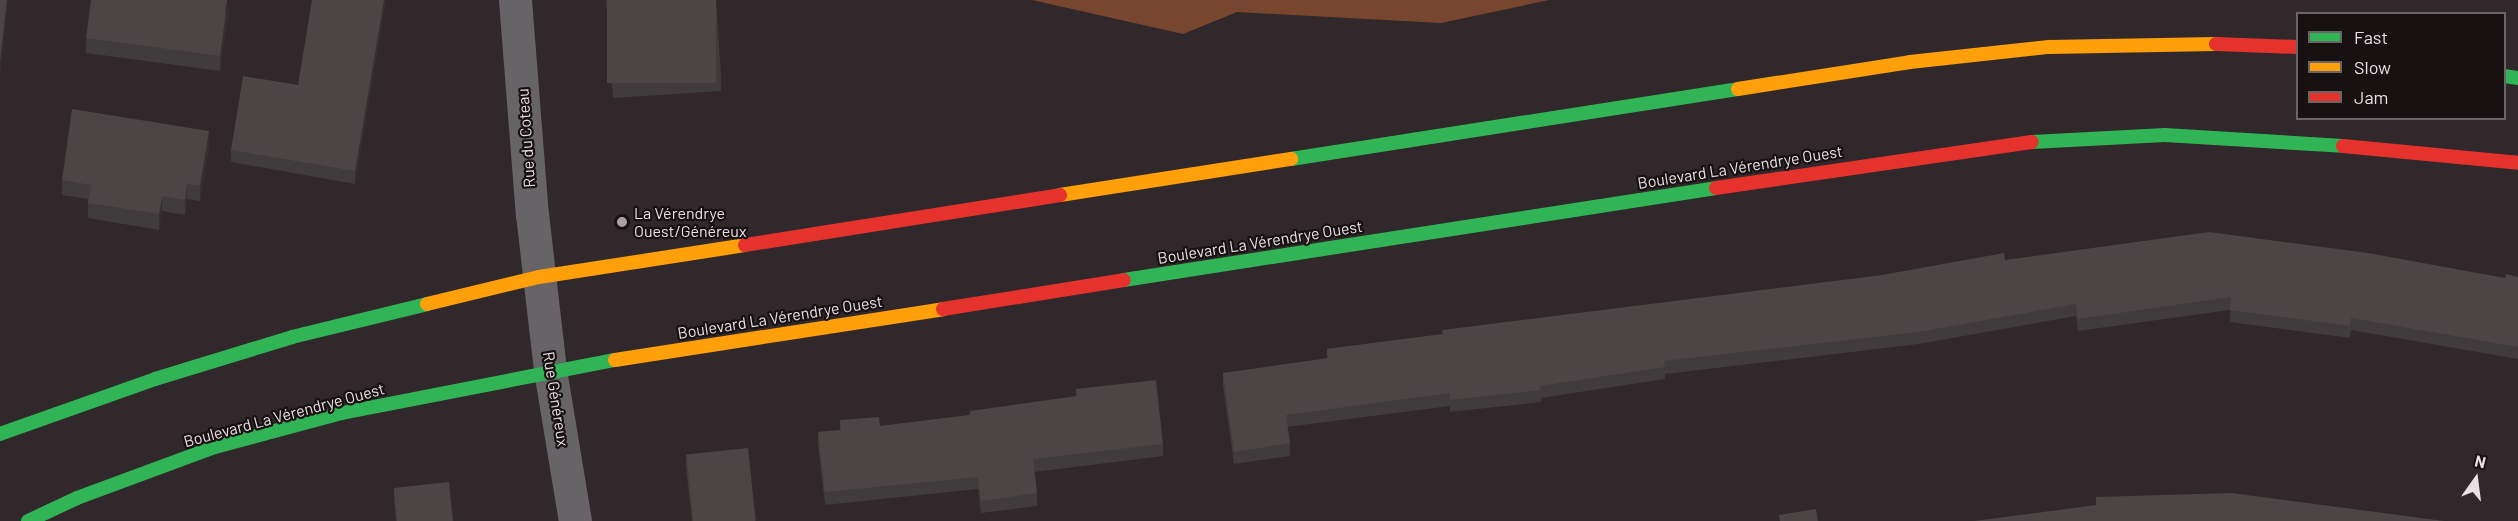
<!DOCTYPE html>
<meta charset="utf-8">
<style>
body{margin:0}
#map{position:relative;width:2518px;height:521px;overflow:hidden;background:#30282b;font-family:Barlow,sans-serif}
div>[style]{position:absolute}
.forest>*{inset:0;background:#78462e}
.street>*{height:33px;margin:-16.5px;padding:0 16.5px;transform-origin:16.5px;border-radius:16.5px;background:#666466}
.fast>*{height:14px;margin:-7px;padding:0 7px;transform-origin:7px;border-radius:7px;background:#30b455}
.slow>*{height:14px;margin:-7px;padding:0 7px;transform-origin:7px;border-radius:7px;background:#ff9f0a}
.jam>*{height:14px;margin:-7px;padding:0 7px;transform-origin:7px;border-radius:7px;background:#e5322d}
.wall>*{inset:0;background:#403b3c}
.shaded-wall>*{inset:0;background:#343031}
.building>*{inset:0;background:#4b4546;transform-origin:0 0}
.dots>*{width:16px;height:16px;translate:-50% -50%;box-sizing:border-box;border:3px solid #171112;border-radius:50%}
span{translate:-50% -50%;white-space:nowrap;text-align:center;line-height:1.15;-webkit-text-stroke:4.5px #171112;paint-order:stroke}
.street-label{font-size:16px;color:#eae0e3}
.poi-label{font-size:16px;color:#eae0e3}
.left{translate:0 -50%;text-align:left}
.legend{position:absolute;left:2296px;top:12px;width:210px;height:108px;box-sizing:border-box;background:#171112;border:2px solid #6b6466;margin:0;padding:8px 10px;list-style:none;font-size:18px;color:#eae0e3}
.legend li{display:flex;align-items:center;gap:12px;height:30px}
.legend b{width:30px;border:2px solid #6b6466}
.north{position:absolute;left:2446px;top:449px;width:60px;height:60px;-webkit-text-stroke:4px #171112;paint-order:stroke;rotate:14deg;font-size:16px;font-weight:700;line-height:24px;text-align:center;color:#eae0e3}
.north::after{content:'';display:block;margin:auto;width:21px;height:27px;background:#eae0e3;clip-path:polygon(50% 0,100% 100%,50% 72%,0 100%)}
</style>
<div id="map">
<div class="forest">
<i style="clip-path:polygon(1032px 0,1549px 0,1441px 23px,1237px 12px,1183px 34px)"></i>
</div>
<div class="street">
<i style="left:515px;top:0;width:215px;rotate:85.5deg"></i>
<i style="left:532px;top:214px;width:157px;rotate:83.4deg"></i>
<i style="left:550px;top:370px;width:153px;rotate:80.6deg"></i>
</div>
<div class="fast">
<i style="left:2504px;top:76px;width:14px;rotate:8deg"></i>
<i style="left:2032px;top:142px;width:133px;rotate:-3deg"></i>
<i style="left:2165px;top:135px;width:178px;rotate:3.5deg"></i>
<i style="left:1291px;top:159px;width:452px;rotate:-8.9deg"></i>
<i style="left:1124px;top:280px;width:599px;rotate:-8.83deg"></i>
<i style="left:0;top:434px;width:164px;rotate:-19.5deg"></i>
<i style="left:155px;top:379px;width:143px;rotate:-17deg"></i>
<i style="left:292px;top:337px;width:139px;rotate:-13.7deg"></i>
<i style="left:28px;top:521px;width:54px;rotate:-25.1deg"></i>
<i style="left:77px;top:498px;width:147px;rotate:-20.3deg"></i>
<i style="left:215px;top:447px;width:131px;rotate:-15deg"></i>
<i style="left:342px;top:413px;width:278px;rotate:-11deg"></i>
</div>
<div class="slow">
<i style="left:1738px;top:89px;width:174px;rotate:-8.9deg"></i>
<i style="left:1910px;top:62px;width:140px;rotate:-6.2deg"></i>
<i style="left:2049px;top:47px;width:167px;rotate:-1deg"></i>
<i style="left:1060px;top:195px;width:234px;rotate:-8.9deg"></i>
<i style="left:427px;top:304px;width:115px;rotate:-13.6deg"></i>
<i style="left:539px;top:277px;width:208px;rotate:-8.8deg"></i>
<i style="left:615px;top:360px;width:332px;rotate:-8.8deg"></i>
</div>
<div class="jam">
<i style="left:2216px;top:44px;width:82px;rotate:2.1deg"></i>
<i style="left:2343px;top:146px;width:176px;rotate:5.5deg"></i>
<i style="left:1716px;top:188px;width:319px;rotate:-8.3deg"></i>
<i style="left:745px;top:245px;width:319px;rotate:-9deg"></i>
<i style="left:943px;top:309px;width:183px;rotate:-9.1deg"></i>
</div>
<div class="wall">
<i style="clip-path:polygon(386px 0,355px 184px,231px 162px,231px 150px)"></i>
<i style="clip-path:polygon(606px 0,716px 0,721px 75px,721px 91px,613px 98px)"></i>
<i style="clip-path:polygon(228px 14px,220px 71px,86px 53px,86px 38px)"></i>
<i style="clip-path:polygon(209px 146px,200px 201px,187px 199px,185px 215px,162px 211px,159px 230px,88px 218px,88px 199px,62px 195px,62px 180px)"></i>
<i style="clip-path:polygon(2005px 260px,2505px 278px,2518px 277px,2518px 359px,2351px 330px,2350px 338px,2230px 322px,2230px 310px,2078px 331px,2076px 316px,1919px 344px,1665px 374px,1665px 379px,1541px 398px,1541px 402px,1450px 412px,1450px 406px,1287px 427px,1290px 443px,1290px 456px,1234px 464px,1223px 385px,1223px 373px,1327px 359px,1327px 349px)"></i>
<i style="clip-path:polygon(1076px 389px,1163px 444px,1163px 456px,1034px 472px,1037px 493px,1037px 506px,981px 513px,978px 489px,825px 505px,818px 445px,818px 432px,840px 430px,840px 420px,880px 426px,970px 415px,1076px 396px)"></i>
<i style="clip-path:polygon(686px 454px,756px 521px,692px 521px,686px 467px)"></i>
<i style="clip-path:polygon(394px 488px,453px 521px,396px 521px,394px 500px)"></i>
</div>
<div class="shaded-wall">
<i style="clip-path:polygon(7px 0,7px 14px,0 77px,0 62px)"></i>
<i style="clip-path:polygon(228px 0,228px 14px,220px 71px,220px 56px)"></i>
<i style="clip-path:polygon(384px 0,386px 0,355px 184px,355px 171px)"></i>
<i style="clip-path:polygon(209px 131px,209px 146px,200px 201px,200px 186px)"></i>
<i style="clip-path:polygon(187px 184px,187px 199px,185px 215px,185px 200px)"></i>
<i style="clip-path:polygon(162px 196px,162px 211px,159px 230px,159px 214px)"></i>
</div>
<div class="building">
<i style="clip-path:polygon(0 0,7px 0,0 62px)"></i>
<i style="clip-path:polygon(91px 0,227px 0,220px 56px,86px 38px)"></i>
<i style="clip-path:polygon(312px 0,384px 0,355px 171px,231px 150px,243px 76px,298px 85px)"></i>
<i style="left:607px;top:0;width:109px;height:83px"></i>
<i style="clip-path:polygon(72px 109px,209px 131px,200px 186px,187px 184px,185px 200px,162px 196px,159px 214px,88px 203px,91px 185px,62px 180px)"></i>
<i style="clip-path:polygon(2209px 232px,2368px 253px,2505px 278px,2506px 274px,2518px 277px,2518px 347px,2351px 318px,2350px 326px,2230px 310px,2231px 297px,2078px 319px,2076px 304px,1919px 332px,1664px 361px,1665px 367px,1540px 386px,1541px 390px,1450px 400px,1450px 393px,1286px 415px,1290px 443px,1234px 452px,1223px 373px,1328px 358px,1327px 349px,1443px 334px,1442px 330px,1882px 275px,2004px 253px,2005px 260px)"></i>
<i style="clip-path:polygon(1156px 380px,1163px 444px,1033px 459px,1037px 493px,981px 501px,978px 477px,825px 492px,818px 432px,841px 430px,840px 420px,879px 417px,880px 426px,970px 415px,970px 411px,1077px 396px,1076px 389px)"></i>
<i style="left:748px;top:448px;width:73px;height:62px;rotate:84deg"></i>
<i style="clip-path:polygon(449px 482px,453px 521px,397px 521px,394px 488px)"></i>
<i style="clip-path:polygon(2232px 493px,2444px 521px,1974px 521px,2096px 505px,2096px 497px)"></i>
<i style="clip-path:polygon(1816px 509px,1818px 521px,1780px 521px,1779px 515px)"></i>
</div>
<div class="dots">
<i style="left:622px;top:222px;background:#a9a0a3"></i>
</div>
<div class="street-label">
<span style="left:526px;top:138px;rotate:-94deg">Rue du Coteau</span>
<span style="left:1740px;top:167px;rotate:-9deg">Boulevard La Vérendrye Ouest</span>
<span style="left:1260px;top:242px;rotate:-9deg">Boulevard La Vérendrye Ouest</span>
<span style="left:780px;top:317px;rotate:-9deg">Boulevard La Vérendrye Ouest</span>
<span style="left:556px;top:399px;rotate:81deg">Rue Généreux</span>
<span style="left:284px;top:415px;rotate:-15deg">Boulevard La Vérendrye Ouest</span>
</div>
<div class="poi-label">
<span class="left" style="left:634px;top:222px">La Vérendrye<br>Ouest/Généreux</span>
</div>
<ul class="legend">
<li><b style="height:8px;background:#30b455"></b>Fast</li>
<li><b style="height:8px;background:#ff9f0a"></b>Slow</li>
<li><b style="height:8px;background:#e5322d"></b>Jam</li>
</ul>
<div class="north">N</div>
</div>
